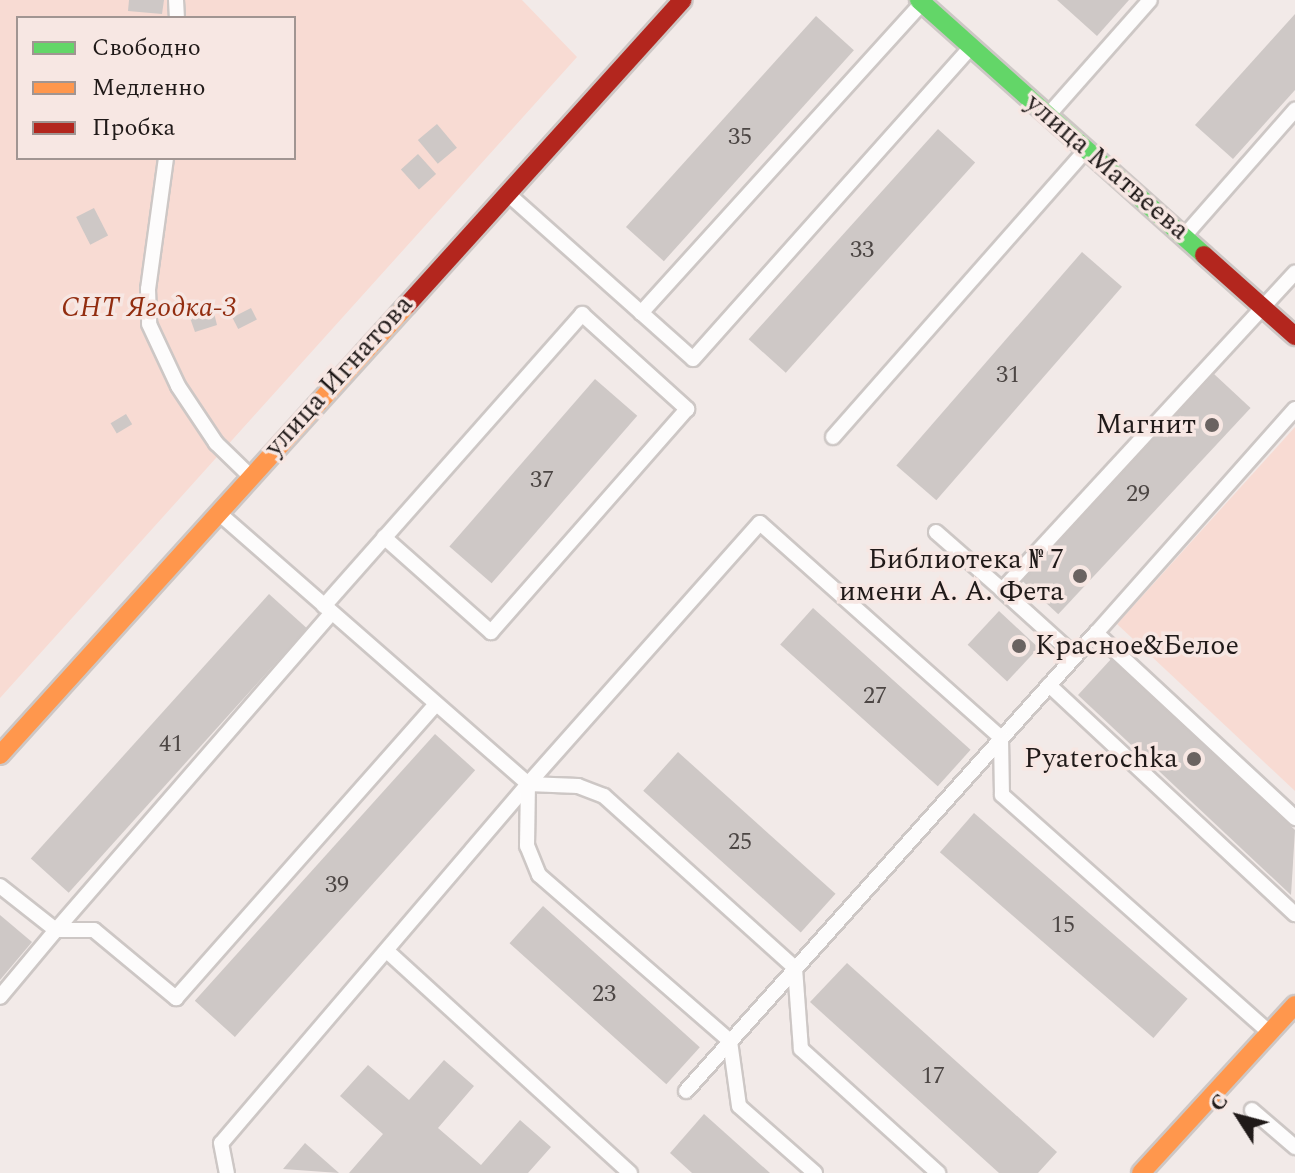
<!DOCTYPE html>
<meta charset="utf-8">
<style>
body{margin:0}
#map{position:relative;width:1295px;height:1173px;overflow:hidden;background:#f2eae8;font-family:Spectral,serif}
div>[style]{position:absolute}
.green>*{inset:0;background:#f8dbd3}
.building>*{inset:0;background:#cec8c6;transform-origin:0 0}
.roads{filter:drop-shadow(2px 0 #cdc7c5) drop-shadow(-2px 0 #cdc7c5) drop-shadow(0 2px #cdc7c5) drop-shadow(0 -2px #cdc7c5)}
.lane>*{height:14px;margin:-7px;padding:0 7px;transform-origin:7px;border-radius:7px;background:#fdfcfc}
.fast>*{height:18px;margin:-9px;padding:0 9px;transform-origin:9px;border-radius:9px;background:#63d668}
.slow>*{height:18px;margin:-9px;padding:0 9px;transform-origin:9px;border-radius:9px;background:#ff974d}
.jam>*{height:18px;margin:-9px;padding:0 9px;transform-origin:9px;border-radius:9px;background:#b3261e}
.dots>*{width:22px;height:22px;translate:-50% -50%;box-sizing:border-box;border:4px solid #f7e7e3;border-radius:50%}
span{translate:-50% -50%;white-space:nowrap;text-align:center;line-height:1.15;-webkit-text-stroke:7px #f7e7e3;paint-order:stroke}
.number-label{font-size:24px;color:#4c4644}
.number-label span{-webkit-text-stroke-width:0}
.street-label{font-size:28px;color:#201a19}
.park-label{font-size:28px;color:#922d10;font-style:italic}
.poi-label{font-size:28px;color:#201a19}
.right{translate:-100% -50%;text-align:right}
.left{translate:0 -50%;text-align:left}
.legend{position:absolute;left:16px;top:16px;width:280px;height:144px;box-sizing:border-box;background:#f7e7e3;border:2px solid #a19592;margin:0;padding:10px 14px;list-style:none;font-size:24px;color:#201a19}
.legend li{display:flex;align-items:center;gap:16px;height:40px}
.legend b{width:40px;border:2px solid #a19592}
.north{position:absolute;left:1199px;top:1077px;width:80px;height:80px;-webkit-text-stroke:6px #f7e7e3;paint-order:stroke;rotate:306deg;font-size:22px;font-weight:700;line-height:32px;text-align:center;color:#201a19}
.north::after{content:'';display:block;margin:auto;width:28px;height:36px;background:#201a19;clip-path:polygon(50% 0,100% 100%,50% 72%,0 100%)}
</style>
<div id="map">
<div class="green">
<i style="clip-path:polygon(evenodd,0 0,522px 0,577px 57px,0 698px,0 0,18px 18px,294px 18px,294px 158px,18px 158px,18px 18px)"></i>
<i style="clip-path:polygon(1295px 427px,1295px 791px,1117px 624px)"></i>
</div>
<div class="building">
<i style="clip-path:polygon(129px 0,164px 0,162px 14px,128px 11px)"></i>
<i style="clip-path:polygon(1057px 0,1129px 0,1097px 36px)"></i>
<i style="clip-path:polygon(1295px 14px,1295px 90px,1233px 159px,1195px 125px)"></i>
<i style="left:816px;top:16px;width:51px;height:284px;rotate:42deg"></i>
<i style="left:437px;top:124px;width:31px;height:25px;rotate:50deg"></i>
<i style="left:938px;top:129px;width:50px;height:283px;rotate:42deg"></i>
<i style="left:418px;top:154px;width:27px;height:23px;rotate:48deg"></i>
<i style="left:94px;top:208px;width:31px;height:20px;rotate:63deg"></i>
<i style="left:1082px;top:252px;width:53px;height:283px;rotate:41deg"></i>
<i style="left:251px;top:308px;width:13px;height:21px;rotate:63deg"></i>
<i style="clip-path:polygon(213px 309px,217px 325px,195px 332px,189px 315px)"></i>
<i style="left:1214px;top:374px;width:50px;height:282px;rotate:43deg"></i>
<i style="left:595px;top:379px;width:56px;height:222px;rotate:41deg"></i>
<i style="left:126px;top:414px;width:12px;height:18px;rotate:59deg"></i>
<i style="left:269px;top:594px;width:51px;height:356px;rotate:42deg"></i>
<i style="left:813px;top:608px;width:212px;height:49px;rotate:42deg"></i>
<i style="left:999px;top:611px;width:54px;height:46px;rotate:43deg"></i>
<i style="clip-path:polygon(1112px 658px,1295px 830px,1291px 895px,1078px 695px)"></i>
<i style="left:435px;top:734px;width:54px;height:359px;rotate:42deg"></i>
<i style="left:678px;top:752px;width:212px;height:52px;rotate:42deg"></i>
<i style="left:974px;top:813px;width:283px;height:52px;rotate:41deg"></i>
<i style="left:543px;top:906px;width:211px;height:50px;rotate:42deg"></i>
<i style="clip-path:polygon(0 915px,32px 942px,0 980px)"></i>
<i style="clip-path:polygon(847px 963px,1057px 1152px,1038px 1173px,999px 1173px,810px 1002px)"></i>
<i style="clip-path:polygon(444px 1060px,474px 1086px,438px 1128px,481px 1165px,520px 1120px,551px 1147px,528px 1173px,349px 1173px,383px 1134px,340px 1096px,368px 1065px,409px 1100px)"></i>
<i style="clip-path:polygon(704px 1114px,770px 1173px,692px 1173px,670px 1153px)"></i>
<i style="clip-path:polygon(305px 1143px,339px 1173px,283px 1169px)"></i>
</div>
<div class="roads">
<div class="lane">
<i style="left:176px;top:0;width:18px;rotate:87deg"></i>
<i style="left:1051px;top:112px;width:149px;rotate:-48.5deg"></i>
<i style="left:166px;top:158px;width:132px;rotate:97.8deg"></i>
<i style="left:148px;top:289px;width:35px;rotate:88deg"></i>
<i style="left:149px;top:324px;width:68px;rotate:64.9deg"></i>
<i style="left:178px;top:386px;width:69px;rotate:56.3deg"></i>
<i style="left:216px;top:443px;width:46px;rotate:44.1deg"></i>
<i style="left:509px;top:195px;width:246px;rotate:41.7deg"></i>
<i style="left:693px;top:359px;width:414px;rotate:-48.3deg"></i>
<i style="left:1185px;top:235px;width:167px;rotate:-48.7deg"></i>
<i style="left:641px;top:313px;width:416px;rotate:-47.8deg"></i>
<i style="left:1295px;top:409px;width:300px;rotate:131.6deg"></i>
<i style="left:1096px;top:633px;width:272px;rotate:42.9deg"></i>
<i style="left:833px;top:437px;width:380px;rotate:-48.6deg"></i>
<i style="left:221px;top:515px;width:408px;rotate:41.2deg"></i>
<i style="left:528px;top:784px;width:472px;rotate:130.5deg"></i>
<i style="left:221px;top:1143px;width:31px;rotate:79deg"></i>
<i style="left:936px;top:532px;width:88px;rotate:41.3deg"></i>
<i style="left:324px;top:606px;width:390px;rotate:-48.5deg"></i>
<i style="left:582px;top:314px;width:142px;rotate:42.1deg"></i>
<i style="left:687px;top:409px;width:297px;rotate:131.3deg"></i>
<i style="left:491px;top:632px;width:143px;rotate:-138.4deg"></i>
<i style="left:1075px;top:656px;width:98px;rotate:-137.9deg"></i>
<i style="left:1002px;top:590px;width:432px;rotate:-47.3deg"></i>
<i style="left:1049px;top:685px;width:336px;rotate:43deg"></i>
<i style="left:528px;top:784px;width:50px;rotate:2.3deg"></i>
<i style="left:578px;top:786px;width:28px;rotate:21deg"></i>
<i style="left:604px;top:796px;width:257px;rotate:42deg"></i>
<i style="left:795px;top:968px;width:81px;rotate:85.8deg"></i>
<i style="left:801px;top:1049px;width:185px;rotate:42.1deg"></i>
<i style="left:0;top:886px;width:71px;rotate:38.2deg"></i>
<i style="left:56px;top:930px;width:87px;rotate:129.9deg"></i>
<i style="left:56px;top:930px;width:38px"></i>
<i style="left:94px;top:930px;width:107px;rotate:39.7deg"></i>
<i style="left:176px;top:998px;width:392px;rotate:-48.5deg"></i>
<i style="left:56px;top:930px;width:420px;rotate:-49deg"></i>
<i style="left:387px;top:951px;width:329px;rotate:42.4deg"></i>
<i style="left:686px;top:1091px;width:615px;rotate:-48.17deg"></i>
<i style="left:1252px;top:1110px;width:57px;rotate:40.7deg"></i>
<i style="left:815px;top:1173px;width:101px;rotate:-138.6deg"></i>
<i style="left:739px;top:1106px;width:66px;rotate:-97.9deg"></i>
<i style="left:730px;top:1041px;width:253px;rotate:-139deg"></i>
<i style="left:539px;top:875px;width:31px;rotate:-112deg"></i>
<i style="left:527px;top:846px;width:62px;rotate:-89.1deg"></i>
<i style="left:528px;top:784px;width:349px;rotate:-48.4deg"></i>
<i style="left:760px;top:523px;width:323px;rotate:41.7deg"></i>
<i style="left:1001px;top:738px;width:57px;rotate:89deg"></i>
<i style="left:1002px;top:795px;width:357px;rotate:41.6deg"></i>
</div>
<div class="fast">
<i style="left:919px;top:0;width:382px;rotate:41.8deg"></i>
</div>
<div class="slow">
<i style="left:0;top:755px;width:607px;rotate:-47.87deg"></i>
<i style="left:1141px;top:1173px;width:228px;rotate:-47.5deg"></i>
</div>
<div class="jam">
<i style="left:1204px;top:255px;width:122px;rotate:41.7deg"></i>
<i style="left:407px;top:305px;width:411px;rotate:-47.9deg"></i>
</div>
</div>
<div class="dots">
<i style="left:1212px;top:425px;background:#6a6361"></i>
<i style="left:1080px;top:576px;background:#6a6361"></i>
<i style="left:1019px;top:646px;background:#6a6361"></i>
<i style="left:1194px;top:759px;background:#6a6361"></i>
</div>
<div class="number-label">
<span style="left:740px;top:138px">35</span>
<span style="left:862px;top:251px">33</span>
<span style="left:1008px;top:376px">31</span>
<span style="left:542px;top:481px">37</span>
<span style="left:1138px;top:495px">29</span>
<span style="left:875px;top:697px">27</span>
<span style="left:171px;top:745px">41</span>
<span style="left:740px;top:843px">25</span>
<span style="left:337px;top:886px">39</span>
<span style="left:1063px;top:926px">15</span>
<span style="left:604px;top:995px">23</span>
<span style="left:933px;top:1077px">17</span>
</div>
<div class="street-label">
<span style="left:1107px;top:167px;rotate:41deg">улица Матвеева</span>
<span style="left:339px;top:376px;rotate:-48deg">улица Игнатова</span>
</div>
<div class="park-label">
<span style="left:149px;top:308px">СНТ Ягодка-3</span>
</div>
<div class="poi-label">
<span class="right" style="left:1196px;top:425px">Магнит</span>
<span class="right" style="left:1064px;top:576px">Библиотека № 7<br>имени А. А. Фета</span>
<span class="left" style="left:1035px;top:646px">Красное&amp;Белое</span>
<span class="right" style="left:1178px;top:759px">Pyaterochka</span>
</div>
<ul class="legend">
<li><b style="height:10px;background:#63d668"></b>Свободно</li>
<li><b style="height:10px;background:#ff974d"></b>Медленно</li>
<li><b style="height:10px;background:#b3261e"></b>Пробка</li>
</ul>
<div class="north">С</div>
</div>
